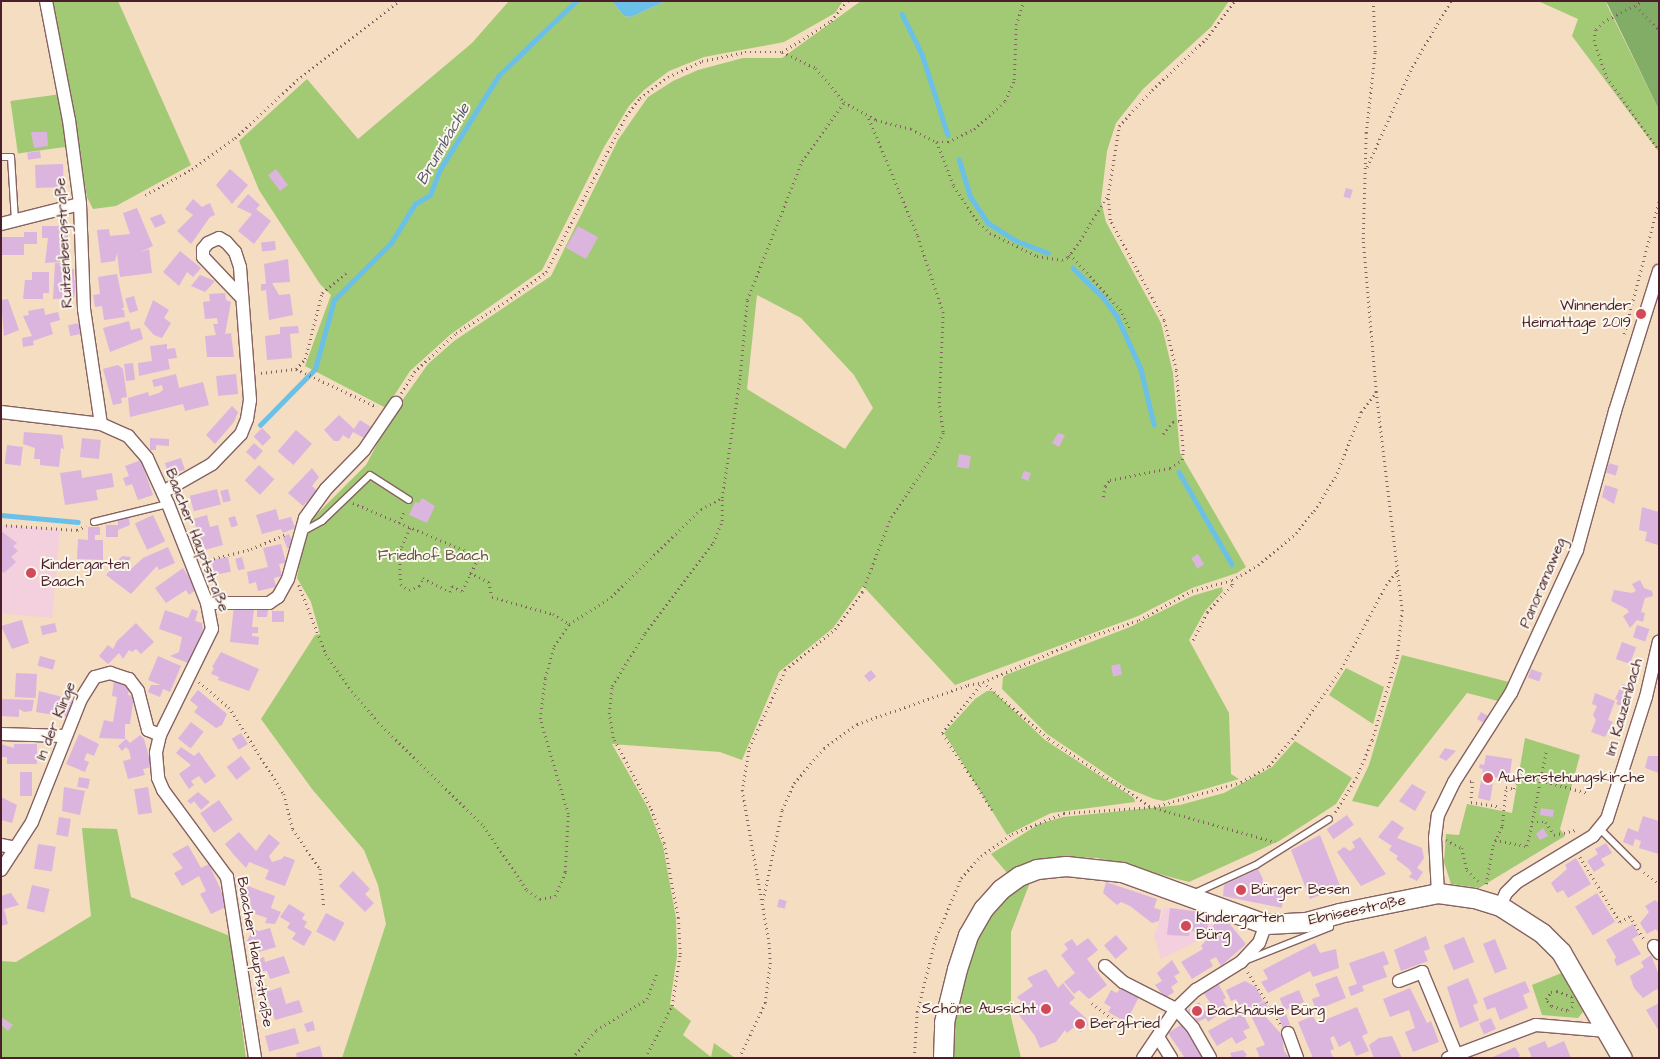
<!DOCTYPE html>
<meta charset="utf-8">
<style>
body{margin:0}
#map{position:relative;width:1660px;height:1059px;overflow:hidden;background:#f4ddc1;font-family:"Architects Daughter",sans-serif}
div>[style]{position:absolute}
.built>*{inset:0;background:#f4cfdd;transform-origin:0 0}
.green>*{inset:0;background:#a2c974;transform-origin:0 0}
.forest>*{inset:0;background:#81ad66}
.water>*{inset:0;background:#6bc0e8}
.stream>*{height:4.5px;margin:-2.25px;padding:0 2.25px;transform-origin:2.25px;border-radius:2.25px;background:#6bc0e8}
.building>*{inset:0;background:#dbb5de;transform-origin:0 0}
.path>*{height:2.5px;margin-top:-1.25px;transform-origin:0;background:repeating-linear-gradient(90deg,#866260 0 1px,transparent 0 5px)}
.roads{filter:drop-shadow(1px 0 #866260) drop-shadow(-1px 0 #866260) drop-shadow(0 1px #866260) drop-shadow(0 -1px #866260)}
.lane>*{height:6px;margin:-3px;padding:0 3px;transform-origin:3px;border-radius:3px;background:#fff}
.street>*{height:12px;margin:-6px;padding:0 6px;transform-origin:6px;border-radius:6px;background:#fff}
.secondary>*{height:19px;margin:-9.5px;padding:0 9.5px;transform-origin:9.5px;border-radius:9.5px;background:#fff}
.dots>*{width:14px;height:14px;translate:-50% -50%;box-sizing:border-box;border:2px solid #fbf7ec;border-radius:50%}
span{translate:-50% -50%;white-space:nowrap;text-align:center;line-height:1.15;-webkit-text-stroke:4px #fbf7ec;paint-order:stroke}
.street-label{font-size:15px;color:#4a1f2b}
.poi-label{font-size:15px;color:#4a1f2b}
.right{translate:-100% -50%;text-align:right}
.left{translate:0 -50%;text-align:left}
.park-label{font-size:15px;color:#645241}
.water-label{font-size:16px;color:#56576d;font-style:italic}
.frame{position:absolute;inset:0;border:2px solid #4a1f2b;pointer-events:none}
</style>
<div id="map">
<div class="built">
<i style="left:1px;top:525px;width:59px;height:88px;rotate:5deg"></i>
<i style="clip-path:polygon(1165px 907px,1214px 914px,1212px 934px,1161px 959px,1154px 936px)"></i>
</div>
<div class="green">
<i style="clip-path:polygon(50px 1px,118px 1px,191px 165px,116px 206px,93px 209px,87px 197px)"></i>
<i style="clip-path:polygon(509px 1px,612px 1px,624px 16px,631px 17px,666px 1px,843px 1px,835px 13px,784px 42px,704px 57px,669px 71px,644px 90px,629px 106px,604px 147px,542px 270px,451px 334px,410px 371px,386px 408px,305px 366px,331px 295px,320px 284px,259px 190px,239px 141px,307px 79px,358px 139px,472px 43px)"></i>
<i style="clip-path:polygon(evenodd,861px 1px,1229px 1px,1211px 27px,1143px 89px,1116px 123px,1107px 151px,1101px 201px,1106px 222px,1161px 323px,1173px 373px,1180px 453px,1246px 567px,1237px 573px,1192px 588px,1138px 616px,955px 685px,863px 586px,833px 628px,779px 672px,742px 760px,720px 752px,612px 744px,648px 808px,663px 846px,676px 918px,677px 956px,670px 1004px,691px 1021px,683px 1035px,711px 1057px,714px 1043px,735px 1058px,342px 1058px,386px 924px,378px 885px,364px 850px,312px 789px,261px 719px,315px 635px,320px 634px,311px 602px,297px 578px,303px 545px,312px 519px,366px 465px,394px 412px,428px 364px,454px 341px,551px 276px,618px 140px,648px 97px,673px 81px,698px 70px,743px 58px,782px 58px,861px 1px,757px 295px,801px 318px,854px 375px,873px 408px,845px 449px,747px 389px,757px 295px)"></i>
<i style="clip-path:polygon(1538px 1px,1605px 1px,1659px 110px,1659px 152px,1572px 36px,1578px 19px)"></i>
<i style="left:61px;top:94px;width:53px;height:51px;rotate:82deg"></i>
<i style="clip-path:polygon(1222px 587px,1223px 591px,1205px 611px,1189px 640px,1229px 713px,1231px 774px,1239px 779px,1164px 801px,1154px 799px,1127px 788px,1047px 734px,1002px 689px,1003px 677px,1008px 674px,1130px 627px,1192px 596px)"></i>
<i style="clip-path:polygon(1402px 655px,1513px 683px,1502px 702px,1467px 693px,1378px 807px,1352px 801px,1369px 765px)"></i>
<i style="clip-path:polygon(1346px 668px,1384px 687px,1373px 724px,1329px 695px)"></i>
<i style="clip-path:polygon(987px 691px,993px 691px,1045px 740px,1134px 798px,1135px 802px,1051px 813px,1007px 835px,944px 733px,975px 699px)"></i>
<i style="clip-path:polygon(1525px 738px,1580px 755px,1560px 829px,1565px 836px,1479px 888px,1451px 884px,1444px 862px,1446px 834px,1459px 835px,1467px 804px,1512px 813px)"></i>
<i style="clip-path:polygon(1295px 741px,1352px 778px,1336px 804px,1279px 841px,1189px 882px,1098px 858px,1065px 857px,1008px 874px,991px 854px,1039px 824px,1063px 817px,1180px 805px,1224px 793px,1272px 767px)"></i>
<i style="clip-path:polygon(82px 828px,117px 829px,131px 897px,230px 936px,246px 1058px,1px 1058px,1px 961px,16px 962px,91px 916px)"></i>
<i style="clip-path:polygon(1032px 877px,1011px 932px,1011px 1017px,1021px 1058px,949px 1058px,954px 1007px,981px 928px,1003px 898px)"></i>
<i style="clip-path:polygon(1564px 972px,1584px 1007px,1583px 1012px,1578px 1018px,1542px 1015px,1532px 985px)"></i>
</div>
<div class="forest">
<i style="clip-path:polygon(1605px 1px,1659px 1px,1659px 110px,1608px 5px)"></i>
</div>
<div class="water">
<i style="clip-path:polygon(612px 1px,666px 1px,631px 17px,624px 16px)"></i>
</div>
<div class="stream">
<i style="left:902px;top:14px;width:45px;rotate:63.4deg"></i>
<i style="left:922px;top:54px;width:85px;rotate:72.2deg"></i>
<i style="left:959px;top:159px;width:39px;rotate:73deg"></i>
<i style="left:970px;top:196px;width:32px;rotate:56deg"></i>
<i style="left:988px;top:223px;width:34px;rotate:32deg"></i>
<i style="left:1017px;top:241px;width:33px;rotate:21deg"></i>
<i style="left:1073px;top:268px;width:42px;rotate:44deg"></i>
<i style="left:1103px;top:297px;width:24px;rotate:54deg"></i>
<i style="left:1117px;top:316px;width:58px;rotate:65.6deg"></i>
<i style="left:1141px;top:369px;width:57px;rotate:76.7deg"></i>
<i style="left:260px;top:425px;width:78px;rotate:-45.5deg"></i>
<i style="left:315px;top:369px;width:72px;rotate:-74.6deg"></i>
<i style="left:334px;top:300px;width:81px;rotate:-45deg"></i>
<i style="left:391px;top:243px;width:46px;rotate:-58.4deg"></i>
<i style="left:415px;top:204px;width:17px;rotate:-31deg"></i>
<i style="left:430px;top:195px;width:26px;rotate:-69deg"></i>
<i style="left:439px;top:171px;width:113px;rotate:-58deg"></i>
<i style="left:499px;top:75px;width:107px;rotate:-43.9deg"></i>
<i style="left:1179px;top:472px;width:106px;rotate:60.1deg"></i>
<i style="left:1px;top:515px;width:77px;rotate:5.2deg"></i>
</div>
<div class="building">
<i style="clip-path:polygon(31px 132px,47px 132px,48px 146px,34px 148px)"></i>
<i style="left:40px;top:151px;width:7px;height:13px;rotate:82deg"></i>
<i style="left:63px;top:164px;width:23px;height:28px;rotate:88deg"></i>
<i style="clip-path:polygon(230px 169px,248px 185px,232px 204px,216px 185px)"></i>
<i style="left:276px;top:169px;width:20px;height:10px;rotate:53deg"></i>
<i style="left:1346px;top:188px;width:7px;height:9px;rotate:16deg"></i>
<i style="clip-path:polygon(248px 194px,260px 205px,256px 209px,271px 221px,254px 244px,238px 231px,252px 214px,237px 207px)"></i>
<i style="clip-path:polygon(193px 199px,202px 207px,210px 203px,215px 215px,210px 217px,191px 244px,177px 231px,193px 215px,185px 209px)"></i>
<i style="clip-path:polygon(137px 208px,153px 246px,140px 252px,149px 249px,152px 273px,120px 277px,117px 253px,115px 261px,101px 263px,97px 230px,109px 229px,110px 236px,130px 234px,123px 213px)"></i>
<i style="clip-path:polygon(161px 214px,166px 223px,155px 228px,150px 218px)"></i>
<i style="clip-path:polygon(42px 226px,67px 226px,70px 255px,59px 256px,60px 262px,45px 263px,48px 238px,42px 238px)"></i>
<i style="left:578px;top:226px;width:23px;height:25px;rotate:29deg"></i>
<i style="clip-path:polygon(24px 232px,37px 232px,37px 244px,24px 244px,24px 255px,1px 255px,1px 237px,24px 237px)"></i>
<i style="left:275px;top:241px;width:9px;height:14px;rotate:84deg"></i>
<i style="clip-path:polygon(180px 251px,201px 268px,193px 277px,187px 272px,179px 286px,163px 272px)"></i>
<i style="clip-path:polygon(288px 259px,290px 282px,272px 283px,279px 295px,290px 294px,293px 315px,269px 320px,266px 290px,261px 291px,261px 284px,266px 284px,264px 264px)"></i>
<i style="clip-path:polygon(55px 263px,67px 263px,67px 269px,74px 269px,74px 280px,77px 280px,74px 298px,53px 299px)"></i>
<i style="clip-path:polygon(32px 272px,49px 272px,49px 293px,43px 293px,43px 299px,23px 299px,25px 280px,32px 280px)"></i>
<i style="clip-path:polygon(117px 274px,124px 307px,121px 310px,124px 310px,125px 317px,104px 320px,102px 306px,95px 307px,93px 295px,100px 294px,98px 277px)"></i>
<i style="clip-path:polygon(200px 275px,215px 281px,205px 292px,191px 286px)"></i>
<i style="clip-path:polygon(225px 293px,226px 300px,231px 302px,225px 334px,231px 333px,234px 357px,207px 357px,205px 336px,216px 335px,213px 324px,218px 324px,217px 318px,205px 319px,203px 302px,210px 301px,209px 294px)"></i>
<i style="left:134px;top:296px;width:15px;height:9px;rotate:74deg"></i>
<i style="clip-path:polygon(8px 299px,19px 330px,4px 336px,1px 300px)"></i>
<i style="clip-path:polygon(153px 300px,169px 310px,164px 318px,171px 323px,162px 338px,154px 335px,144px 324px)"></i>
<i style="clip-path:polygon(44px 308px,45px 315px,58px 312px,60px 320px,50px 323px,53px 334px,33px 341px,34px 345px,23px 347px,22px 338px,32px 336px,23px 316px,29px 315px,28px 311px)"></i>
<i style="clip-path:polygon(129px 321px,131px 330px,140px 328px,143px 339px,110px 352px,103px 328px)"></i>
<i style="left:80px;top:323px;width:11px;height:12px;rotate:80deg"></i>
<i style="clip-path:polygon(298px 326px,299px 333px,290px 334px,292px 358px,267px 360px,265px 336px,280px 334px,280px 327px)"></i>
<i style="clip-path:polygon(167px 344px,167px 349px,175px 348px,177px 358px,168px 359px,170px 369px,139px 376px,138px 363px,152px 361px,150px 346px)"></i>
<i style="left:133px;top:363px;width:17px;height:9px;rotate:83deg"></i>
<i style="clip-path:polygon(118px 365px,123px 369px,127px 397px,121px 398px,122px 403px,113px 405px,103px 369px)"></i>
<i style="clip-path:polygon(176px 374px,179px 388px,203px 382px,209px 405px,185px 411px,183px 404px,130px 417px,128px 398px,148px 392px,149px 396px,159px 393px,163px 390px,162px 385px,154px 387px,152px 380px)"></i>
<i style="left:236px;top:374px;width:20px;height:20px;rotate:84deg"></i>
<i style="clip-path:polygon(232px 406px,238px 412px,234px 422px,215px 444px,206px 435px)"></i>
<i style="clip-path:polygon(339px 415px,354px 429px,360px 420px,371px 427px,364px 438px,353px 432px,349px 439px,343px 435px,339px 441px,334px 441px,324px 430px)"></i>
<i style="left:262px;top:428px;width:13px;height:12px;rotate:45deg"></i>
<i style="left:296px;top:430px;width:21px;height:28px;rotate:41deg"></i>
<i style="clip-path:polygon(24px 432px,62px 435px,64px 449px,61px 448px,59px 467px,40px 465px,40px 459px,34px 459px,35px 448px,23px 444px)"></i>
<i style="clip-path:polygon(1058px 433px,1065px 435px,1059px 447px,1052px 443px)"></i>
<i style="left:82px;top:438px;width:19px;height:19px;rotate:6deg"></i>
<i style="clip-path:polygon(150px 438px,169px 439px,169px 446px,156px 445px,156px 450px,150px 450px)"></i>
<i style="left:254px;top:443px;width:12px;height:12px;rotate:42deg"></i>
<i style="left:7px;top:445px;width:16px;height:19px;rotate:7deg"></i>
<i style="left:959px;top:454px;width:12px;height:13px;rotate:9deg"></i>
<i style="clip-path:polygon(181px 458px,185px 470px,168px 473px,165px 463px)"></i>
<i style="clip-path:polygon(141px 460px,153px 495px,138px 500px,132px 484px,126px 486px,123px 478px,129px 476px,125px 466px)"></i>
<i style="left:1609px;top:463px;width:10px;height:10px;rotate:17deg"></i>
<i style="left:259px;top:465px;width:21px;height:21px;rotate:43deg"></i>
<i style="clip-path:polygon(312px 468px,319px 477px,312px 486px,317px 491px,303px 506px,288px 493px)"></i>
<i style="clip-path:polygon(81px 470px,82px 478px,112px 473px,114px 487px,96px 490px,98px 500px,65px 505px,60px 473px)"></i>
<i style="clip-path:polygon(1024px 471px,1031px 473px,1028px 481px,1021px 478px)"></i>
<i style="clip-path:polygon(1605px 485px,1618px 489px,1614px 504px,1602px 497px)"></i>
<i style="left:217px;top:489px;width:16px;height:28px;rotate:76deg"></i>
<i style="left:228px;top:489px;width:12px;height:8px;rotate:76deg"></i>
<i style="clip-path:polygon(422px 498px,435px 506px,427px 523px,409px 515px,415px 502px,419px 503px)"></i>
<i style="clip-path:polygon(1642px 507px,1659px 512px,1658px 545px,1645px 541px,1647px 532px,1639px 530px)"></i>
<i style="clip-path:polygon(276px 509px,279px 520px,291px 517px,295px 528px,283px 533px,281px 529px,262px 534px,256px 515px)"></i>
<i style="clip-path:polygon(128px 514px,130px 525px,118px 530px,118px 537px,106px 537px,106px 525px,118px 525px,118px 517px)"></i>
<i style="left:153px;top:515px;width:29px;height:20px;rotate:65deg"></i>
<i style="clip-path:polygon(207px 515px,210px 527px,218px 525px,223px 545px,205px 550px,193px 519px)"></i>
<i style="left:235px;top:516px;width:10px;height:7px;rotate:73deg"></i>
<i style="clip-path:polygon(88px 527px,100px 527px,100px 535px,95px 535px,95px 540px,103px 540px,103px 560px,77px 559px,78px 539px,88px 540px)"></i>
<i style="clip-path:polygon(1px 531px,17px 543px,13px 546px,18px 551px,11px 557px,16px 562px,4px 573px,1px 570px)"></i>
<i style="left:289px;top:534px;width:13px;height:7px;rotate:67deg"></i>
<i style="clip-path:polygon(281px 544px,286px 563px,279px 564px,282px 576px,274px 578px,276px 587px,258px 591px,256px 582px,249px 584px,247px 572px,268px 567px,263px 548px)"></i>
<i style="clip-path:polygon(168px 547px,175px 563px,159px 570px,157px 566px,131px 594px,106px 575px,122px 556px,131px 557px,127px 566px,131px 569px,143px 558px)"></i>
<i style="left:1198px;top:554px;width:12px;height:8px;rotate:59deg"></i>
<i style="left:228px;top:557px;width:15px;height:17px;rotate:79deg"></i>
<i style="left:242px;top:557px;width:12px;height:7px;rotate:76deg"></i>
<i style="clip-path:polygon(183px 568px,197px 589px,189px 595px,186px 590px,166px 603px,155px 588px)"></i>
<i style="clip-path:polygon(1640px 580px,1644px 588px,1652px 591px,1653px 596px,1645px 598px,1641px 612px,1645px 613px,1643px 622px,1637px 620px,1630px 628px,1623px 616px,1629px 612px,1627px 609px,1611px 601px,1614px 590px,1632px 593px,1636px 591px,1632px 584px)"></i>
<i style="clip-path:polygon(234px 606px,254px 609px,252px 627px,258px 627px,258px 633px,252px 633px,252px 636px,259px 637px,258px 645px,230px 642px)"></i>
<i style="clip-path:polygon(192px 609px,198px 611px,195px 621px,202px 623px,203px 630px,188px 663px,170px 656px,179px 652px,182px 637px,159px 629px,165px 610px,188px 618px)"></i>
<i style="clip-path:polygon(257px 609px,268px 610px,267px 617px,257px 617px)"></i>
<i style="left:272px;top:611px;width:12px;height:11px"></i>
<i style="clip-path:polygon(22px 620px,29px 643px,12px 649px,1px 626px)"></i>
<i style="left:55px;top:623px;width:9px;height:15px;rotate:77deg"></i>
<i style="clip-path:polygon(136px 623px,154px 642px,141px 654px,136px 649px,132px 652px,129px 650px,123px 659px,119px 653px,108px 664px,99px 656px,108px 645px,113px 649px,117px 641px)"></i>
<i style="left:1637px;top:625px;width:13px;height:13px;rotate:18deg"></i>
<i style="left:1622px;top:642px;width:15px;height:18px;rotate:20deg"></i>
<i style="clip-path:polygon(221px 652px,259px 669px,249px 691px,218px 680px,219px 677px,211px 674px,214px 668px,212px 667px)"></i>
<i style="left:40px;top:656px;width:16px;height:10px;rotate:15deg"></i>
<i style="clip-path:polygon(158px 656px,181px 666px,170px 692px,163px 689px,160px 697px,148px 692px,151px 685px,161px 685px,148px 680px)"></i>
<i style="left:1120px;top:664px;width:11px;height:9px;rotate:80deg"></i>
<i style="left:1531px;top:669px;width:12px;height:9px;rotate:20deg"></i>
<i style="left:871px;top:670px;width:8px;height:9px;rotate:50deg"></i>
<i style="left:16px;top:673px;width:21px;height:24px;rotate:3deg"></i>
<i style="clip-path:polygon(114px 679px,130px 685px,128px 695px,134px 696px,130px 724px,125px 724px,125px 739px,99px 738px,104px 720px,113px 722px,117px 697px,112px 696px)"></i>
<i style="clip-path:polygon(1622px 684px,1633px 687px,1627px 708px,1616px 704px,1618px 700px,1615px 699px)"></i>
<i style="clip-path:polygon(198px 690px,227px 714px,222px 725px,216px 728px,194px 712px,198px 707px,190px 700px)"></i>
<i style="clip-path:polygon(39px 691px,75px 700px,72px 718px,36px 712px)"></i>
<i style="clip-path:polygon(1595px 693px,1615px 701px,1608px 720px,1613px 722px,1605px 737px,1591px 732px,1596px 720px,1593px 715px,1597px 706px,1592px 704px)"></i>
<i style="clip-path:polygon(1px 699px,34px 700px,32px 711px,24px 712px,19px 709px,19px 717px,1px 716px)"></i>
<i style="left:1481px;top:712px;width:8px;height:8px;rotate:30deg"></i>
<i style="left:191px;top:722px;width:16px;height:21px;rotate:38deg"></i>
<i style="left:241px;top:733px;width:13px;height:11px;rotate:58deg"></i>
<i style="clip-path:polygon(79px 734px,99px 744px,94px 756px,87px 753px,84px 760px,89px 762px,85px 772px,66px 764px)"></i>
<i style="clip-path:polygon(140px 735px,144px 739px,152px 767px,143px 769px,145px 775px,128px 779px,123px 761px,131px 759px,129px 750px,126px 747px,122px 751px,118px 746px,126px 739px,130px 743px)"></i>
<i style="clip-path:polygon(1px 744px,14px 748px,14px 744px,37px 744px,37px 764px,7px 764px,7px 757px,1px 757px)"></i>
<i style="clip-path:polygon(181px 747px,194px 756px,199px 752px,216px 776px,205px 784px,199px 776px,191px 781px,194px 785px,189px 789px,179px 774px,191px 765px,176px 753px)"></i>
<i style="clip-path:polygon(1445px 748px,1456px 751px,1446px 761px,1439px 757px)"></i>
<i style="clip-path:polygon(1486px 755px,1512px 759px,1509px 781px,1494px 777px,1490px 801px,1478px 798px,1483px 769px,1479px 768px,1480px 764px,1484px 765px)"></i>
<i style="left:241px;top:756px;width:16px;height:18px;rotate:52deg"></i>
<i style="clip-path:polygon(1648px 756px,1659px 756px,1659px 773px,1645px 768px)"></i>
<i style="left:20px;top:772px;width:12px;height:24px"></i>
<i style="left:79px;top:777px;width:11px;height:10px;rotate:10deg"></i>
<i style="clip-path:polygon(1412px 784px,1426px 792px,1415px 811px,1399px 801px)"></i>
<i style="clip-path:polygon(64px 787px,85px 791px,80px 815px,62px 811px)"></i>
<i style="left:148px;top:787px;width:26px;height:14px;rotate:81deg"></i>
<i style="clip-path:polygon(198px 792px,210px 802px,201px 810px,194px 801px,191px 804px,187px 801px)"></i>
<i style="clip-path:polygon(1px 797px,17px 805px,12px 823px,1px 820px)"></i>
<i style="left:219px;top:800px;width:24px;height:23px;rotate:55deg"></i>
<i style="left:1541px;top:808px;width:13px;height:7px;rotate:9deg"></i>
<i style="left:1347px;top:815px;width:12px;height:25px;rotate:55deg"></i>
<i style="clip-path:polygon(1643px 816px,1659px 821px,1659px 854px,1639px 848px,1641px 841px,1635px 839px,1633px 846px,1623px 842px,1628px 828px,1638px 832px)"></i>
<i style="left:59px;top:817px;width:12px;height:18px;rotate:9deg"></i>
<i style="clip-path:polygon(1392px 820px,1404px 828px,1397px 838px,1422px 848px,1424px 858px,1417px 868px,1423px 872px,1417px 881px,1409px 877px,1412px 873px,1409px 869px,1396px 859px,1398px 856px,1389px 850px,1392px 846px,1378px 837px)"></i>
<i style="clip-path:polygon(1543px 828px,1548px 836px,1540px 840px,1536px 834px)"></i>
<i style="clip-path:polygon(239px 832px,256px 851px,269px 834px,280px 843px,269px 856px,272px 862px,282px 859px,284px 856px,295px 860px,285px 886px,265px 879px,269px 870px,249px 862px,246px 868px,234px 855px,225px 844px)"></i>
<i style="clip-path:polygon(1320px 835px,1342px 891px,1331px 895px,1330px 891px,1310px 899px,1291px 850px)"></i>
<i style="clip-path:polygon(1360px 837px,1386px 874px,1361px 886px,1337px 852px,1344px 847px,1350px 851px,1355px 847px,1352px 842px)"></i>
<i style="clip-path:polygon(1606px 843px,1612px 853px,1601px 859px,1605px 865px,1594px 872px,1587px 861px,1598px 854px,1595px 849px)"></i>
<i style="left:38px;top:844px;width:18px;height:25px;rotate:9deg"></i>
<i style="clip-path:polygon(188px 845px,201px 868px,209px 864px,228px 906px,211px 914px,200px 894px,206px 891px,199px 876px,182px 886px,174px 873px,183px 868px,172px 854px)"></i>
<i style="clip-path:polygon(1576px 858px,1591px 884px,1568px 898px,1563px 890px,1557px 893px,1551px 883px,1567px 869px,1565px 865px)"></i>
<i style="clip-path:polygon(1258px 869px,1263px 879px,1262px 887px,1284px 888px,1282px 908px,1223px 896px,1224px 885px)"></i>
<i style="clip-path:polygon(353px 871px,370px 889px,365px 894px,374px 903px,365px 912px,339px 886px)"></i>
<i style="clip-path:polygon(1106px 882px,1157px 899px,1154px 908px,1161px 910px,1159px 921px,1152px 923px,1130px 906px,1121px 902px,1117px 905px,1103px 893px)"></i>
<i style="left:32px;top:885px;width:18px;height:24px;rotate:13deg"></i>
<i style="clip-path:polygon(248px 886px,275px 896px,271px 908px,281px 912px,275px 924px,265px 923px,267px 918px,247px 911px,251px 902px,243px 899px)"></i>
<i style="clip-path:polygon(11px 893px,19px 905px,4px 909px,8px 924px,1px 926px,1px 896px)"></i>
<i style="left:1597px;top:893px;width:34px;height:26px;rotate:58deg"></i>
<i style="left:779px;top:899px;width:8px;height:8px;rotate:14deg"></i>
<i style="clip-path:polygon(1655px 900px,1659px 903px,1659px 933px,1656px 929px,1647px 934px,1640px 923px,1649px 912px,1645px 906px)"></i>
<i style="clip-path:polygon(289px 904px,305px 914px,302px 919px,307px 922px,304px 927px,312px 932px,304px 946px,292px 939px,296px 933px,287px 928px,290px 923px,280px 917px)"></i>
<i style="clip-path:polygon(1170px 908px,1209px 913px,1207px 933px,1190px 931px,1189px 936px,1167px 935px)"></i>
<i style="left:326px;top:913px;width:21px;height:21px;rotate:28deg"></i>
<i style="clip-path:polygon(1215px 917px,1229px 923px,1246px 944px,1221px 966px,1216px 957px,1210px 960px,1213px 966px,1192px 979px,1181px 962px,1203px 949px,1201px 946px,1212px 934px)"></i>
<i style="clip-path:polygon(1633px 924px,1639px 935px,1632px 939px,1641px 954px,1617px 966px,1614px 960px,1616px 957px,1606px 940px)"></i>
<i style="clip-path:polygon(270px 928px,276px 947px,259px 952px,257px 947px,247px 941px,253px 929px,259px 931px)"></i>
<i style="left:1116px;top:935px;width:18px;height:16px;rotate:49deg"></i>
<i style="clip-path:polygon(1426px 936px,1430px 949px,1424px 951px,1428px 961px,1401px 971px,1394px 950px)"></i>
<i style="left:1464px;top:937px;width:27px;height:22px;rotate:68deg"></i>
<i style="clip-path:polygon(1088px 938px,1098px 950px,1087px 959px,1107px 985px,1089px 999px,1079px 990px,1074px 994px,1064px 982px,1075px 973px,1061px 955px,1068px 949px,1064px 944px,1072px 939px,1077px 946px)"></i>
<i style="left:1495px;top:939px;width:32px;height:13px;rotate:68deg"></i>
<i style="clip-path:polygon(1315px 943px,1320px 953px,1336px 949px,1339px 968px,1313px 977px,1310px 971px,1268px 993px,1261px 982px,1268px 979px,1263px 970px)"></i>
<i style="clip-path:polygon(1384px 951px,1389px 964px,1383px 966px,1387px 977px,1362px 986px,1364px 991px,1351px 996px,1348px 987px,1357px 984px,1349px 963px)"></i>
<i style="clip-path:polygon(1651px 955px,1659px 975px,1659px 992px,1657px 989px,1643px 998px,1634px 988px,1630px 976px,1644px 967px,1641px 962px)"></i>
<i style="clip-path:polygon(284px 956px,290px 973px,270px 979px,267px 971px,256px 972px,252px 961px,264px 957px,265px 962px)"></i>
<i style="clip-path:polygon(1172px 960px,1180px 973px,1174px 976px,1178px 982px,1171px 987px,1174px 992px,1165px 998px,1155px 985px,1162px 981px,1157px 973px)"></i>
<i style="clip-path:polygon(1046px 969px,1058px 988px,1063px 983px,1075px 998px,1069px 1003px,1086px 1018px,1088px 1025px,1081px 1032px,1073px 1028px,1067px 1033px,1065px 1030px,1056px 1042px,1040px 1048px,1035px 1036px,1016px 1011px,1021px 1001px,1017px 997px,1033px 986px,1027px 978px)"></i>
<i style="clip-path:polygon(1337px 976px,1346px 998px,1316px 1010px,1312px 999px,1320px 996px,1315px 984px)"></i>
<i style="clip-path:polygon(1468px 978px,1478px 1003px,1473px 1005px,1479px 1020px,1460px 1028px,1447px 987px)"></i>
<i style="clip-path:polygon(1245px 981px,1256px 987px,1263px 1001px,1243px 1011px,1236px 999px,1231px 1001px,1226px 990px)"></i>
<i style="clip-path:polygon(1525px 981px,1530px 992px,1523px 995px,1528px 1008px,1500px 1020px,1495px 1007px,1487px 1010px,1483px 998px)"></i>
<i style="clip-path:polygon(1218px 983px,1226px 998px,1223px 1000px,1228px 1009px,1219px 1016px,1203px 992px)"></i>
<i style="clip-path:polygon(267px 985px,269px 991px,281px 987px,286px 1004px,299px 1000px,303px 1012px,275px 1020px,266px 993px,256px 996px,254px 989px)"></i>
<i style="clip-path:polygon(1121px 987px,1139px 997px,1126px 1022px,1108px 1012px,1111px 1007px,1104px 1003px,1111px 990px,1117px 993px)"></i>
<i style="clip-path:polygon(1410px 988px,1427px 1023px,1431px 1021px,1439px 1042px,1413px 1052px,1405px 1032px,1415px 1028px,1409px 1010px,1390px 1017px,1383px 999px)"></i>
<i style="left:1299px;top:990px;width:13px;height:21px;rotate:67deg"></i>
<i style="clip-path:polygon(1265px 1001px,1271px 1013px,1265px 1016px,1282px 1035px,1284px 1051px,1290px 1058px,1260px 1058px,1256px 1048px,1265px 1045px,1248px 1009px)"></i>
<i style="clip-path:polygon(1199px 1002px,1207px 1013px,1211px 1009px,1216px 1016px,1208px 1022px,1206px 1018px,1198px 1022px,1188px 1010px)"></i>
<i style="clip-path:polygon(1659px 1003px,1659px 1031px,1646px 1010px)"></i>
<i style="clip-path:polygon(1357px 1007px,1368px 1033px,1362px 1036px,1369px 1051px,1356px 1056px,1350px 1041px,1339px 1047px,1334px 1036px,1330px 1038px,1334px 1049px,1330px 1051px,1333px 1057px,1313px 1058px,1298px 1022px,1313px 1016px,1317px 1023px)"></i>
<i style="left:1285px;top:1011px;width:15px;height:8px;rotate:70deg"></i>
<i style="clip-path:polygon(1242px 1012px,1250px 1028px,1243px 1031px,1247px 1038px,1236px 1044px,1232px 1037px,1217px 1046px,1208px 1031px)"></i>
<i style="clip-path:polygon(1px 1017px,13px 1025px,8px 1031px,1px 1025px)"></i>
<i style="left:1491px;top:1018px;width:12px;height:13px;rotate:66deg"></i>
<i style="clip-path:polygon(313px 1021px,315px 1030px,307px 1032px,304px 1024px)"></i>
<i style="clip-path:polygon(1184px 1023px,1206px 1058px,1185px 1058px,1168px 1033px)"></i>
<i style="left:295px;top:1028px;width:16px;height:31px;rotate:75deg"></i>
<i style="clip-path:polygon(1392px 1036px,1402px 1058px,1374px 1058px,1369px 1045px,1379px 1038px)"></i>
<i style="clip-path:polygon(1545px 1041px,1548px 1048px,1564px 1041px,1571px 1058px,1532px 1058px,1528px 1048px)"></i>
<i style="clip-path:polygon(320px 1046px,323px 1058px,297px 1058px,296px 1053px)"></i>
<i style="clip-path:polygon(1515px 1047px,1520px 1055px,1518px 1058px,1491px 1058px)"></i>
<i style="clip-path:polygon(1243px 1050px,1247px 1055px,1244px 1058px,1232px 1058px,1230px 1053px)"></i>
</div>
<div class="path">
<i style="left:1644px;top:1px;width:45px;rotate:152.3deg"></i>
<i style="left:1604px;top:22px;width:11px;rotate:135deg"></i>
<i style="left:1596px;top:30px;width:10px;rotate:101deg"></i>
<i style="left:1594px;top:40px;width:39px;rotate:71deg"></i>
<i style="left:1607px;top:77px;width:90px;rotate:54.5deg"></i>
<i style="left:1636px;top:6px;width:33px;rotate:46deg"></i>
<i style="left:782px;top:52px;width:58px;rotate:-32.3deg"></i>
<i style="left:831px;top:21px;width:26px;rotate:-51deg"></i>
<i style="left:937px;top:142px;width:11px"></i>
<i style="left:948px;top:142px;width:29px;rotate:-27deg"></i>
<i style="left:974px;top:129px;width:42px;rotate:-42.1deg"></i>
<i style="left:1005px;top:101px;width:23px;rotate:-67deg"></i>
<i style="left:1014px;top:80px;width:55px;rotate:-87.9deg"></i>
<i style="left:1016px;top:25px;width:25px;rotate:-72deg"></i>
<i style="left:1367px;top:167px;width:110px;rotate:-65.8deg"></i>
<i style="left:1412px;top:67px;width:77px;rotate:-59.4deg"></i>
<i style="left:145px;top:195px;width:54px;rotate:-29deg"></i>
<i style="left:192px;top:169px;width:53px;rotate:-35.8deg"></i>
<i style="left:235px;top:138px;width:85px;rotate:-43.1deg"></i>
<i style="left:297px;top:80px;width:129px;rotate:-37.8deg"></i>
<i style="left:1070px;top:254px;width:74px;rotate:47.7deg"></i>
<i style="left:1120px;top:309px;width:25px;rotate:63deg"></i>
<i style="left:1624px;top:334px;width:138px;rotate:-75.3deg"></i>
<i style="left:296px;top:369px;width:13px;rotate:-48deg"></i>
<i style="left:305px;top:359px;width:68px;rotate:-75.6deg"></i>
<i style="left:322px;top:293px;width:34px;rotate:-40deg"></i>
<i style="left:261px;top:373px;width:35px;rotate:-7deg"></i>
<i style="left:296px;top:369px;width:89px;rotate:25.1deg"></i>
<i style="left:401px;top:393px;width:25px;rotate:-58deg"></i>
<i style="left:414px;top:372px;width:57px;rotate:-42.9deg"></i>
<i style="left:456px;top:333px;width:60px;rotate:-32.1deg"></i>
<i style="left:507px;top:301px;width:49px;rotate:-36.6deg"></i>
<i style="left:546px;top:272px;width:175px;rotate:-62.9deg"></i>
<i style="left:626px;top:116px;width:23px;rotate:-52deg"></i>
<i style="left:640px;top:98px;width:35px;rotate:-37deg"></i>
<i style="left:668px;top:77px;width:38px;rotate:-25deg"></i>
<i style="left:702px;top:61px;width:44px;rotate:-11.8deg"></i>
<i style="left:745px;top:52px;width:37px"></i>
<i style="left:782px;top:52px;width:38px;rotate:25deg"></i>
<i style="left:816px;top:68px;width:44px;rotate:50.5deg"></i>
<i style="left:844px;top:102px;width:37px;rotate:29deg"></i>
<i style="left:876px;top:120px;width:36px;rotate:14deg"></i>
<i style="left:911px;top:129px;width:29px;rotate:27deg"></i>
<i style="left:937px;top:142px;width:47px;rotate:68.9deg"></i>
<i style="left:954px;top:186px;width:45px;rotate:56deg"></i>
<i style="left:979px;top:223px;width:15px;rotate:42deg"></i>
<i style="left:990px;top:233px;width:52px;rotate:26.1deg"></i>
<i style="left:1037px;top:256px;width:25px;rotate:9deg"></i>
<i style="left:1062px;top:260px;width:7px;rotate:-27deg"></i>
<i style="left:1068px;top:257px;width:15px;rotate:-53deg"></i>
<i style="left:1077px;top:245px;width:59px;rotate:-58.2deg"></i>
<i style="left:1108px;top:195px;width:70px;rotate:-80.9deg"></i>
<i style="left:1119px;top:126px;width:49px;rotate:-47.5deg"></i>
<i style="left:1152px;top:90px;width:74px;rotate:-43.4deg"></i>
<i style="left:1206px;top:39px;width:48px;rotate:-52.7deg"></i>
<i style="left:1163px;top:434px;width:16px;rotate:-50deg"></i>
<i style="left:1173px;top:422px;width:8px;rotate:-14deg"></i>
<i style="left:1103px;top:497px;width:11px;rotate:-80deg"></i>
<i style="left:1105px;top:486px;width:8px;rotate:-50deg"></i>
<i style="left:1110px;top:480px;width:61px;rotate:-11.3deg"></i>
<i style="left:1170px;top:468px;width:14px;rotate:-34deg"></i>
<i style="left:1182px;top:460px;width:9px;rotate:-84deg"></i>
<i style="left:1183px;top:451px;width:81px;rotate:-94.9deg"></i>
<i style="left:1176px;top:370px;width:51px;rotate:-103.5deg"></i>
<i style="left:1164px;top:320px;width:114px;rotate:-118.4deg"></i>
<i style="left:1110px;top:220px;width:23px;rotate:-95deg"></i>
<i style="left:353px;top:503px;width:146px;rotate:23deg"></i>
<i style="left:399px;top:523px;width:15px;rotate:-67deg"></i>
<i style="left:1px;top:525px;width:76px;rotate:3.8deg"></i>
<i style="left:77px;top:530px;width:10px;rotate:-24deg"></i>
<i style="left:410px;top:528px;width:23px;rotate:113deg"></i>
<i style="left:401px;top:549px;width:20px;rotate:93deg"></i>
<i style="left:400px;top:569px;width:15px;rotate:86deg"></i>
<i style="left:401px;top:584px;width:10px;rotate:37deg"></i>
<i style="left:409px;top:590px;width:11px;rotate:-22deg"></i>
<i style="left:419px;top:586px;width:9px;rotate:-63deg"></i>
<i style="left:423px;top:578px;width:30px;rotate:27deg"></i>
<i style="left:450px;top:592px;width:6px;rotate:-72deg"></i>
<i style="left:452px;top:586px;width:11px;rotate:27deg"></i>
<i style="left:462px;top:591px;width:39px;rotate:-64deg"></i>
<i style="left:204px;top:561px;width:49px;rotate:-14.3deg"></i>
<i style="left:251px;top:549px;width:39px;rotate:-23deg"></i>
<i style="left:470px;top:573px;width:21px;rotate:25deg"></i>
<i style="left:489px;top:582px;width:15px;rotate:79deg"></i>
<i style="left:492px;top:597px;width:63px;rotate:15.6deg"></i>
<i style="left:553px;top:614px;width:19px;rotate:32deg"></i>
<i style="left:299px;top:585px;width:74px;rotate:68.6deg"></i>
<i style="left:326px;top:654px;width:45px;rotate:54.9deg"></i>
<i style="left:352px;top:691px;width:40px;rotate:50deg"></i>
<i style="left:378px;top:722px;width:148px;rotate:44.5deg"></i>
<i style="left:484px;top:826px;width:77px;rotate:56.1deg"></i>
<i style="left:527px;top:890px;width:16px;rotate:35deg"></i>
<i style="left:540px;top:899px;width:15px;rotate:-11deg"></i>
<i style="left:555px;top:896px;width:26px;rotate:-67deg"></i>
<i style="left:565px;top:872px;width:58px;rotate:-87deg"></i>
<i style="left:568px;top:814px;width:99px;rotate:-106.4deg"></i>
<i style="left:540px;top:719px;width:41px;rotate:-83deg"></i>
<i style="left:545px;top:678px;width:33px;rotate:-74deg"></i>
<i style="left:554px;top:646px;width:27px;rotate:-56deg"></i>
<i style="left:569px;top:624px;width:50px;rotate:-32.7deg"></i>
<i style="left:611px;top:597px;width:126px;rotate:-44.4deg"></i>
<i style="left:701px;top:509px;width:24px;rotate:-28deg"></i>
<i style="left:1193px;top:640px;width:31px;rotate:-63deg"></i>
<i style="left:1207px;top:612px;width:37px;rotate:-47deg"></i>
<i style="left:1232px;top:585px;width:5px;rotate:-90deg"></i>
<i style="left:199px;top:682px;width:39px;rotate:40deg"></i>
<i style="left:229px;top:707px;width:103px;rotate:57.7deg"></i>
<i style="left:284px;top:794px;width:36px;rotate:76deg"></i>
<i style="left:293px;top:829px;width:48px;rotate:56deg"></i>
<i style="left:320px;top:869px;width:39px;rotate:84deg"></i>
<i style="left:1470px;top:781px;width:3px;rotate:18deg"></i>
<i style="left:1473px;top:782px;width:20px;rotate:96deg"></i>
<i style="left:1471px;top:802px;width:30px;rotate:9deg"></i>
<i style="left:1155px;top:808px;width:125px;rotate:15.8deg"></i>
<i style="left:992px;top:810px;width:92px;rotate:-123deg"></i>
<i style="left:942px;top:733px;width:65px;rotate:-51.2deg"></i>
<i style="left:983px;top:682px;width:106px;rotate:-23.4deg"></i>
<i style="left:1080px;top:640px;width:62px;rotate:-18.7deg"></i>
<i style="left:1139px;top:620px;width:60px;rotate:-28.7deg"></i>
<i style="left:1192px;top:591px;width:41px;rotate:-15.4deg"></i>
<i style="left:1232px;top:580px;width:30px;rotate:-30deg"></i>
<i style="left:1258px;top:565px;width:50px;rotate:-40.1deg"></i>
<i style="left:1296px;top:533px;width:28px;rotate:-51deg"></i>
<i style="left:1314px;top:511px;width:39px;rotate:-58deg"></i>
<i style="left:1335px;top:478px;width:71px;rotate:-68.5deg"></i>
<i style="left:1361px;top:412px;width:23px;rotate:-52deg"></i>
<i style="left:1335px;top:812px;width:40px;rotate:-58deg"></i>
<i style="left:1356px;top:778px;width:41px;rotate:-67.2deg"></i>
<i style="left:1372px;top:740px;width:88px;rotate:-73.4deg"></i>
<i style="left:1397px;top:656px;width:45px;rotate:-83.7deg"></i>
<i style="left:1402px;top:611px;width:221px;rotate:-96.8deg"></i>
<i style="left:1376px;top:392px;width:154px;rotate:-94.9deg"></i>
<i style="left:1363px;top:239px;width:106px;rotate:-88.4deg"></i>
<i style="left:1366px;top:133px;width:81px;rotate:-83.7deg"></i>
<i style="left:1375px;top:52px;width:51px;rotate:-92.2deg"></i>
<i style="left:1532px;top:822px;width:72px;rotate:-78.8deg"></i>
<i style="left:1446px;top:840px;width:18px;rotate:27deg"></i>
<i style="left:1462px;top:848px;width:23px;rotate:77deg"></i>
<i style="left:1467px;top:870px;width:16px;rotate:45deg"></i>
<i style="left:1495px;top:840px;width:33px;rotate:11deg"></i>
<i style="left:1527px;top:846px;width:25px;rotate:-78deg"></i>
<i style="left:1532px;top:822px;width:14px"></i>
<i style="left:1546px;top:822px;width:15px;rotate:58deg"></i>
<i style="left:1554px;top:835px;width:23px;rotate:-13deg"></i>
<i style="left:1580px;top:857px;width:76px;rotate:58.4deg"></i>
<i style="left:1620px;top:922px;width:12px;rotate:-31deg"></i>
<i style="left:1630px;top:916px;width:27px;rotate:59deg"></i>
<i style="left:1644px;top:872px;width:19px;rotate:39deg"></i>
<i style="left:1486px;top:884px;width:39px;rotate:-80deg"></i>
<i style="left:1493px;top:846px;width:22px;rotate:-66deg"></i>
<i style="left:1502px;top:826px;width:39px;rotate:-84deg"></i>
<i style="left:1506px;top:787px;width:8px;rotate:14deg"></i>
<i style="left:1514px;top:789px;width:15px;rotate:-79deg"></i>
<i style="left:1517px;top:774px;width:73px;rotate:15deg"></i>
<i style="left:763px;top:900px;width:92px;rotate:-78.1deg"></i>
<i style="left:782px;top:810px;width:30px;rotate:-66deg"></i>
<i style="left:794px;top:783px;width:46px;rotate:-49.4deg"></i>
<i style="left:824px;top:748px;width:41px;rotate:-36deg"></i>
<i style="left:857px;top:724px;width:118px;rotate:-19.4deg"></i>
<i style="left:968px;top:685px;width:15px;rotate:-11deg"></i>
<i style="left:983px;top:682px;width:87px;rotate:40.8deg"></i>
<i style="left:1049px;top:739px;width:121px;rotate:33.6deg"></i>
<i style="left:1248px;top:972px;width:62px;rotate:58.1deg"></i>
<i style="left:1551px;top:992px;width:6px;rotate:-9deg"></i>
<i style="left:1557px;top:991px;width:16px;rotate:22deg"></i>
<i style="left:1572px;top:997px;width:10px;rotate:84deg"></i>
<i style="left:1573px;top:1007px;width:7px;rotate:146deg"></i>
<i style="left:1567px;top:1011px;width:17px;rotate:-163deg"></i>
<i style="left:1551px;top:1006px;width:9px;rotate:-126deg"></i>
<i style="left:1546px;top:999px;width:9px;rotate:-54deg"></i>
<i style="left:1092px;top:1003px;width:40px;rotate:37deg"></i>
<i style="left:572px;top:1058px;width:37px;rotate:-49deg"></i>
<i style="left:596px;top:1030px;width:60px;rotate:-31.3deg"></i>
<i style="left:647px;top:999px;width:27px;rotate:-70deg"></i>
<i style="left:645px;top:1058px;width:59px;rotate:-62.6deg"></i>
<i style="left:672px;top:1006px;width:53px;rotate:-81.3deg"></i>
<i style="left:680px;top:954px;width:36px;rotate:-93deg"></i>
<i style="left:678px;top:918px;width:76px;rotate:-100.6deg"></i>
<i style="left:664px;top:843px;width:39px;rotate:-111deg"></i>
<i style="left:650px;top:807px;width:78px;rotate:-118.2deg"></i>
<i style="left:613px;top:738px;width:24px;rotate:-99deg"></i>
<i style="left:609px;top:714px;width:28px;rotate:-84deg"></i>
<i style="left:612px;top:686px;width:62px;rotate:-58.1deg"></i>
<i style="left:645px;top:633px;width:113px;rotate:-52.9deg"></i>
<i style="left:713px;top:543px;width:24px;rotate:-68deg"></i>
<i style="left:722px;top:521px;width:23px;rotate:-90deg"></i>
<i style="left:722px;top:498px;width:123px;rotate:-81.6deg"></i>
<i style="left:740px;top:376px;width:76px;rotate:-84.7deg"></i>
<i style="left:747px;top:300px;width:149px;rotate:-68.4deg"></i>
<i style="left:802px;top:161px;width:72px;rotate:-54.6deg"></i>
<i style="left:739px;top:1058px;width:61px;rotate:-64.7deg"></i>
<i style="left:765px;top:1003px;width:39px;rotate:-83deg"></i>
<i style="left:770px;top:964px;width:20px;rotate:-93deg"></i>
<i style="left:769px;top:944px;width:155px;rotate:-100deg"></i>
<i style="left:742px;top:791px;width:44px;rotate:-80.8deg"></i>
<i style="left:749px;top:748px;width:86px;rotate:-65.2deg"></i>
<i style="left:785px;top:670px;width:65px;rotate:-39.4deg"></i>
<i style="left:835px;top:629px;width:46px;rotate:-53.9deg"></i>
<i style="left:862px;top:592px;width:80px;rotate:-68.9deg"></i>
<i style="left:891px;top:517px;width:78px;rotate:-55.9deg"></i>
<i style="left:935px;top:452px;width:22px;rotate:-68deg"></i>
<i style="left:943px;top:432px;width:29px;rotate:-98deg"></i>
<i style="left:939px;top:403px;width:90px;rotate:-87.5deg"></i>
<i style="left:943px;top:313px;width:82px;rotate:-108.4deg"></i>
<i style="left:917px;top:235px;width:128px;rotate:-112.6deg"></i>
<i style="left:914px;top:1058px;width:46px;rotate:-86.3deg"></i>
<i style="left:917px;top:1012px;width:77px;rotate:-75.8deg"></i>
<i style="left:936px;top:937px;width:64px;rotate:-67deg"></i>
<i style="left:961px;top:878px;width:30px;rotate:-48deg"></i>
<i style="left:981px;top:856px;width:38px;rotate:-35deg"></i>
<i style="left:1012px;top:834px;width:56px;rotate:-22deg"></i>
<i style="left:1064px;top:813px;width:90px;rotate:-3.8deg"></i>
<i style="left:1154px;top:807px;width:91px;rotate:-16deg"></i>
<i style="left:1241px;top:782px;width:32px;rotate:-30deg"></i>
<i style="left:1269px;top:766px;width:35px;rotate:-50deg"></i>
<i style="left:1292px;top:739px;width:85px;rotate:-55deg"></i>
<i style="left:1341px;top:669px;width:95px;rotate:-61.8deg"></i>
<i style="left:1386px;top:585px;width:18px;rotate:-52deg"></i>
</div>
<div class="roads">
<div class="lane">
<i style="left:1px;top:157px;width:10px"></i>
<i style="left:11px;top:157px;width:64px;rotate:86.4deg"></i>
<i style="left:94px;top:522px;width:76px;rotate:-13.7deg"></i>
<i style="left:302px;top:532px;width:23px;rotate:-29deg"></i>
<i style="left:322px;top:521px;width:66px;rotate:-43.8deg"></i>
<i style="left:370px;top:475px;width:46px;rotate:32.7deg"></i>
<i style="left:1600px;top:829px;width:52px;rotate:45deg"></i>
<i style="left:1195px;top:893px;width:67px;rotate:-24.7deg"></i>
<i style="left:1256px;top:865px;width:86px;rotate:-32.2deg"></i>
<i style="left:1247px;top:960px;width:89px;rotate:-21.7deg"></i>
<i style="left:1330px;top:927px;width:9px;rotate:-84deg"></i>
</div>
<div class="street">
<i style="left:46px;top:1px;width:121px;rotate:79.1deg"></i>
<i style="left:69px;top:120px;width:85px;rotate:82.5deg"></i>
<i style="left:80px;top:204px;width:105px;rotate:87.8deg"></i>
<i style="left:84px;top:309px;width:116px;rotate:81.6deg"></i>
<i style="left:1px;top:224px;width:81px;rotate:-14.2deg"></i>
<i style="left:1px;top:412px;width:101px;rotate:6.8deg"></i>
<i style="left:101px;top:424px;width:30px;rotate:24deg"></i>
<i style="left:128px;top:436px;width:29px;rotate:49deg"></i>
<i style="left:147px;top:458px;width:51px;rotate:65.5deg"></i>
<i style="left:168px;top:504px;width:106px;rotate:68.5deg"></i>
<i style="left:207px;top:603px;width:26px;rotate:79deg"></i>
<i style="left:212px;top:629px;width:118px;rotate:116.1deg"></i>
<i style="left:160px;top:735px;width:18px;rotate:103deg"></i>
<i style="left:156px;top:753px;width:25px;rotate:85deg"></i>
<i style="left:158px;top:778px;width:13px;rotate:67deg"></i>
<i style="left:163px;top:790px;width:108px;rotate:53.7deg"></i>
<i style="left:227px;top:877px;width:183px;rotate:81.2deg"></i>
<i style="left:163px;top:492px;width:56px;rotate:-29.7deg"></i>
<i style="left:212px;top:464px;width:42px;rotate:-46deg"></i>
<i style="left:241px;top:434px;width:16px;rotate:-68deg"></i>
<i style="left:247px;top:419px;width:19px;rotate:-81deg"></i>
<i style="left:250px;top:400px;width:133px;rotate:-94.3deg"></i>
<i style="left:240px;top:267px;width:16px;rotate:-108deg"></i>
<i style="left:235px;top:252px;width:13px;rotate:-132deg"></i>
<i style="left:226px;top:242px;width:8px;rotate:-150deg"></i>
<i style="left:219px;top:238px;width:12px;rotate:156deg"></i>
<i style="left:208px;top:243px;width:8px;rotate:130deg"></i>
<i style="left:203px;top:249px;width:8px;rotate:90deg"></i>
<i style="left:203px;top:257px;width:54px;rotate:46.5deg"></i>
<i style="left:207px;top:603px;width:62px"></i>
<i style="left:269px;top:603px;width:11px;rotate:-34deg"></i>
<i style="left:278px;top:597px;width:21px;rotate:-61deg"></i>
<i style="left:288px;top:579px;width:63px;rotate:-74.4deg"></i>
<i style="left:305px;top:518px;width:36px;rotate:-54deg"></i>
<i style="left:326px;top:489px;width:54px;rotate:-45.7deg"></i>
<i style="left:364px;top:450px;width:57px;rotate:-55.8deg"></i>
<i style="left:1px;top:734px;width:64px;rotate:1.8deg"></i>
<i style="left:1px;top:845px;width:15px;rotate:11deg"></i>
<i style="left:1px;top:870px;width:57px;rotate:-57.1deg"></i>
<i style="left:32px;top:822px;width:132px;rotate:-68.3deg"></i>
<i style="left:81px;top:699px;width:26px;rotate:-58deg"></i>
<i style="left:95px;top:677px;width:16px;rotate:-15deg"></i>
<i style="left:110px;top:673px;width:20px;rotate:18deg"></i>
<i style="left:129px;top:679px;width:15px;rotate:53deg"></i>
<i style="left:138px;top:691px;width:40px;rotate:75.6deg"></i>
<i style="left:148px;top:730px;width:13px;rotate:23deg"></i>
<i style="left:1438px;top:893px;width:55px;rotate:-93.1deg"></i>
<i style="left:1435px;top:838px;width:23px;rotate:-83deg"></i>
<i style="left:1438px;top:815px;width:37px;rotate:-64deg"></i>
<i style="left:1454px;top:782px;width:106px;rotate:-57.4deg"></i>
<i style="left:1511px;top:693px;width:157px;rotate:-65.2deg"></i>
<i style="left:1577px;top:550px;width:144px;rotate:-74.7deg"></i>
<i style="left:1615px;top:411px;width:147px;rotate:-72.6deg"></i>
<i style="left:1500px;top:906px;width:14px;rotate:-65deg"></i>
<i style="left:1506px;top:893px;width:16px;rotate:-45deg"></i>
<i style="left:1517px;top:882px;width:89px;rotate:-31.2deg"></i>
<i style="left:1593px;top:836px;width:22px;rotate:-51deg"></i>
<i style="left:1607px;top:819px;width:128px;rotate:-72.3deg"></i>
<i style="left:1646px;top:697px;width:57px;rotate:-76.9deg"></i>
<i style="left:1654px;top:946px;width:9px;rotate:54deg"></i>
<i style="left:1105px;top:966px;width:24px;rotate:42deg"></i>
<i style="left:1123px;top:982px;width:59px;rotate:27deg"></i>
<i style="left:1176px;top:1009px;width:25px;rotate:48deg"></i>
<i style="left:1193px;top:1028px;width:34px;rotate:60deg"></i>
<i style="left:1399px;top:981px;width:25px;rotate:-21deg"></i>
<i style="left:1422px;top:972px;width:89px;rotate:67.5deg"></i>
<i style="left:1288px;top:1033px;width:27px;rotate:70deg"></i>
<i style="left:1158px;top:1037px;width:25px;rotate:58deg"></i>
<i style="left:1143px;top:1058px;width:59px;rotate:-56deg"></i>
<i style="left:1176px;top:1009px;width:28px;rotate:-44deg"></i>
<i style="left:1196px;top:990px;width:53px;rotate:-31.9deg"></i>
<i style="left:1241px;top:962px;width:26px;rotate:-47deg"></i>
<i style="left:1259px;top:943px;width:20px;rotate:-70deg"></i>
<i style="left:1448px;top:1058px;width:94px;rotate:-20.6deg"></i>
<i style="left:1536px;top:1025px;width:71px;rotate:4.8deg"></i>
</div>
<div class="secondary">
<i style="left:943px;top:1058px;width:36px;rotate:-88deg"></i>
<i style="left:944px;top:1022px;width:55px;rotate:-76.2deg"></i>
<i style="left:957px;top:969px;width:36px;rotate:-72deg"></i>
<i style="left:968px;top:935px;width:30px;rotate:-60deg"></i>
<i style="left:983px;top:909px;width:27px;rotate:-48deg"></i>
<i style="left:1001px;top:889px;width:22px;rotate:-36deg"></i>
<i style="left:1019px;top:876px;width:19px;rotate:-21deg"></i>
<i style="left:1037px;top:869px;width:29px;rotate:-6deg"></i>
<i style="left:1066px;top:866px;width:56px;rotate:6.1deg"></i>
<i style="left:1122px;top:872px;width:153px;rotate:19.9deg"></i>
<i style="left:1266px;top:924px;width:40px;rotate:-2.9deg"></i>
<i style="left:1306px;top:922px;width:34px;rotate:-15deg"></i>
<i style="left:1339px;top:913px;width:101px;rotate:-11.4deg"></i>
<i style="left:1438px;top:893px;width:36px;rotate:8deg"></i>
<i style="left:1474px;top:898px;width:27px;rotate:17deg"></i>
<i style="left:1500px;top:906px;width:50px;rotate:32.7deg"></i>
<i style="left:1542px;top:933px;width:27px;rotate:45deg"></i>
<i style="left:1561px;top:952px;width:122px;rotate:60.1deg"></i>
</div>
</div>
<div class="dots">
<i style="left:1641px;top:314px;background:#d1495b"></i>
<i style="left:31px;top:573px;background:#d1495b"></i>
<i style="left:1488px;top:778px;background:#d1495b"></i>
<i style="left:1241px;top:890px;background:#d1495b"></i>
<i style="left:1186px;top:926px;background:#d1495b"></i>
<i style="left:1046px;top:1009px;background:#d1495b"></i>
<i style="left:1197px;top:1011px;background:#d1495b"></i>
<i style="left:1080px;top:1024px;background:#d1495b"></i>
</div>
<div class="street-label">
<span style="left:64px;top:243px;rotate:-93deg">Ruitzenbergstraße</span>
<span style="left:197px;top:540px;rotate:69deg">Baacher Hauptstraße</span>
<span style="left:1543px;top:583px;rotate:-67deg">Panoramaweg</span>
<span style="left:1624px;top:707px;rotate:-74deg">Im Kauzenbach</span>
<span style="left:56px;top:721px;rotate:-68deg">In der Klinge</span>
<span style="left:1357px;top:910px;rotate:-12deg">Ebniseestraße</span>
<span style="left:255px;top:952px;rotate:80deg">Baacher Hauptstraße</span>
</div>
<div class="poi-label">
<span class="right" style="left:1631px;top:314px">Winnender<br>Heimattage 2019</span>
<span class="left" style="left:41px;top:573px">Kindergarten<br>Baach</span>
<span class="left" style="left:1498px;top:778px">Auferstehungskirche</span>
<span class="left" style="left:1251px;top:890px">Bürger Besen</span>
<span class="left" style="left:1196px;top:926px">Kindergarten<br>Bürg</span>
<span class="right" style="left:1036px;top:1009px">Schöne Aussicht</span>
<span class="left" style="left:1207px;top:1011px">Backhäusle Bürg</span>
<span class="left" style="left:1090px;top:1024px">Bergfried</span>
</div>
<div class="park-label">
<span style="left:433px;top:556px">Friedhof Baach</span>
</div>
<div class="water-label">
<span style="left:443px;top:144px;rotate:-60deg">Brunnbächle</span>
</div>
<div class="frame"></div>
</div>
